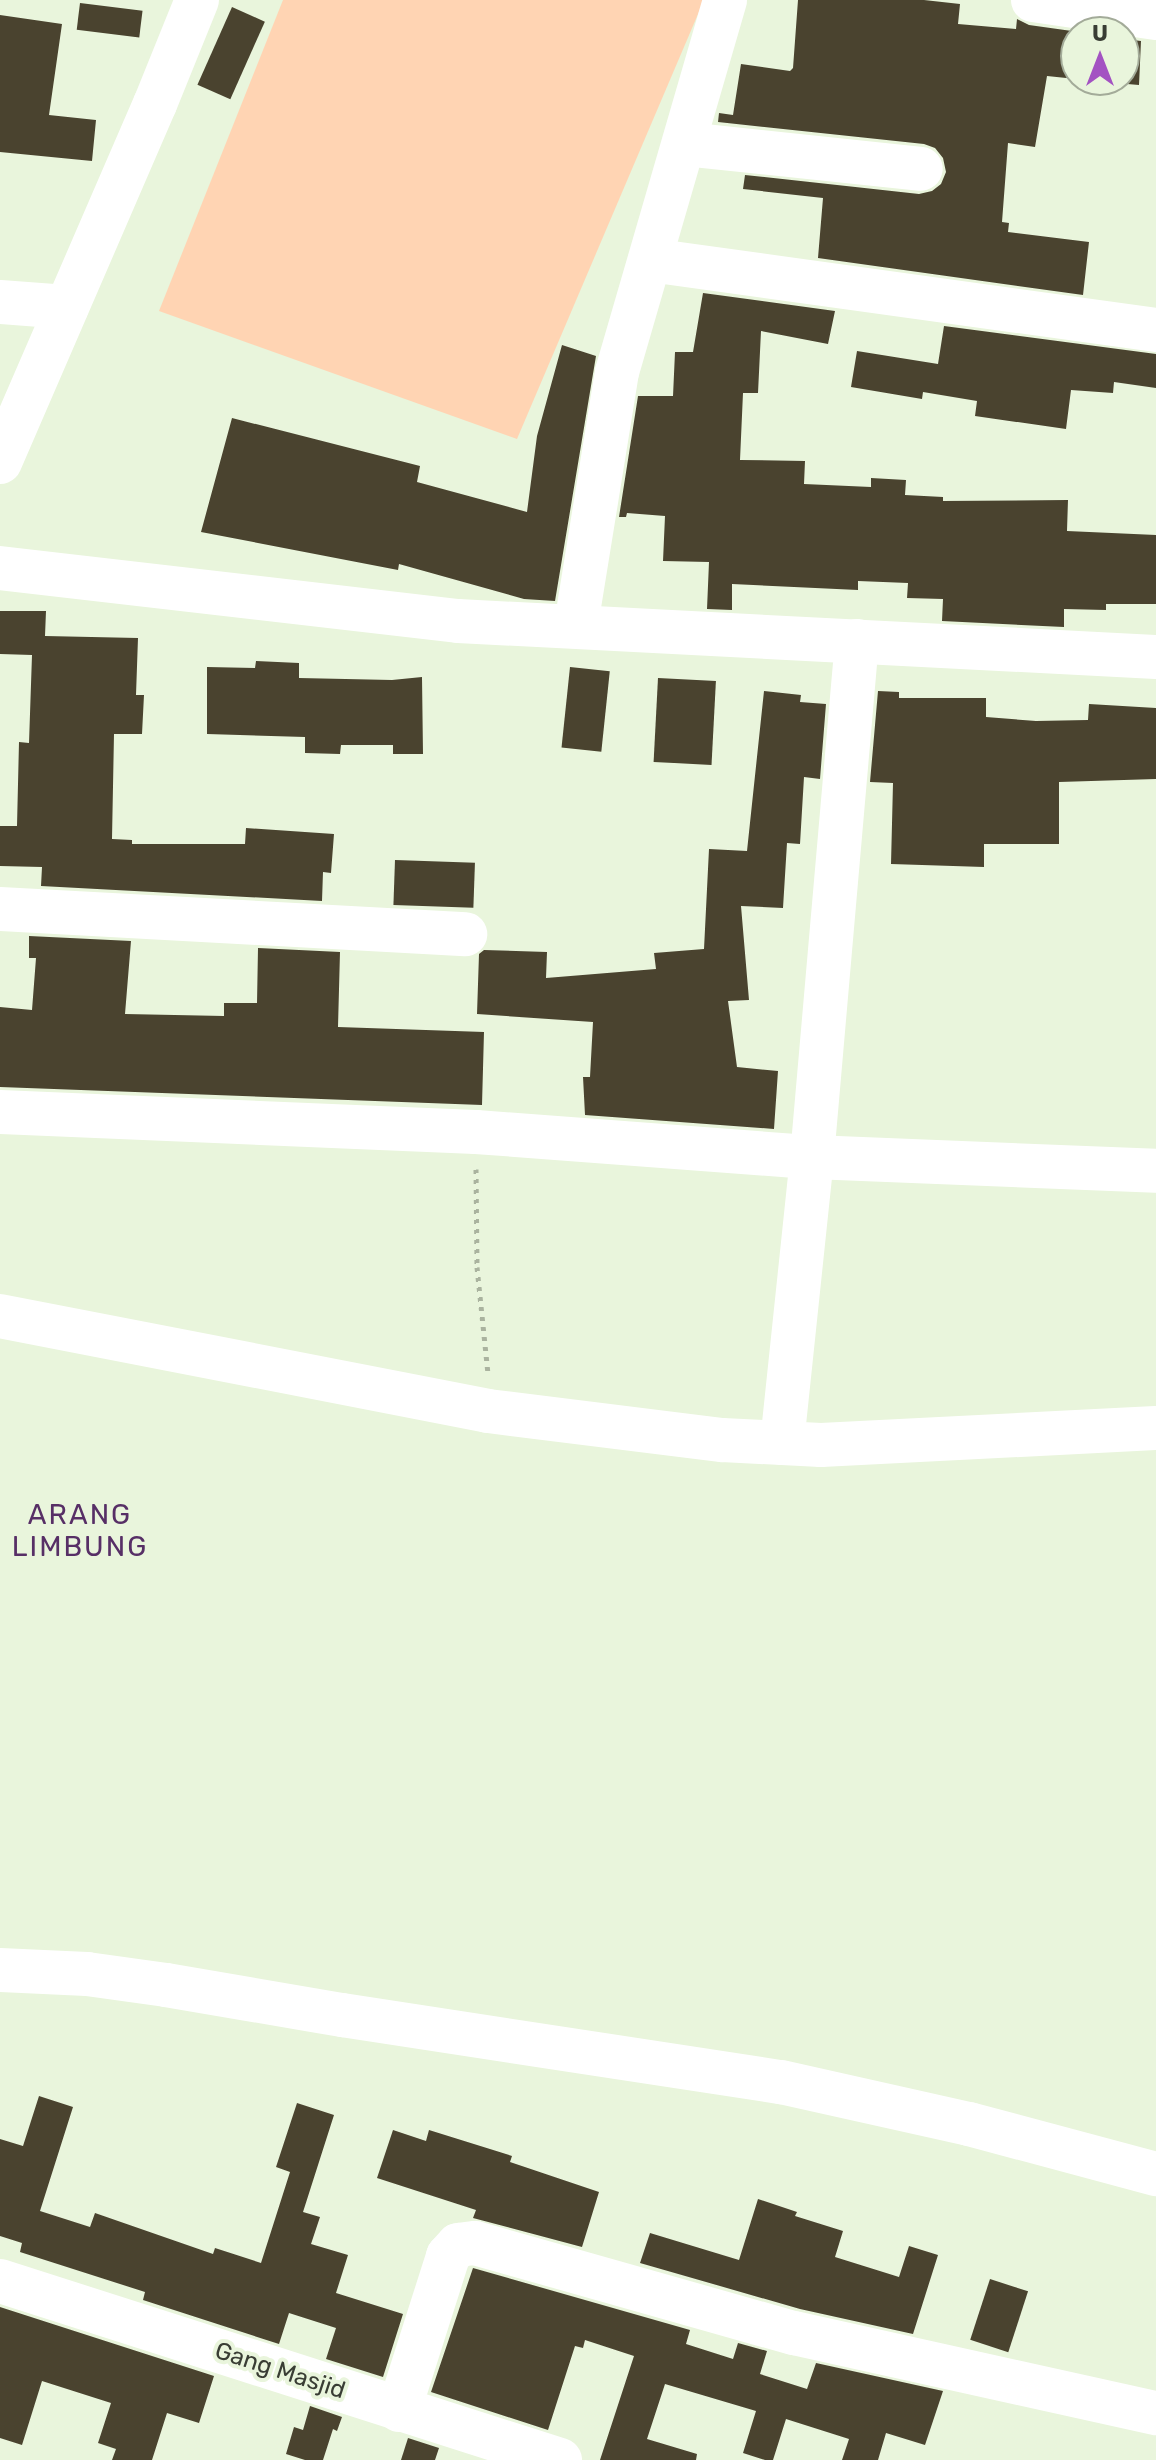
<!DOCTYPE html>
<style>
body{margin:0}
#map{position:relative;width:1156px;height:2460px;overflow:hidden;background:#e9f5dc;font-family:Rubik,sans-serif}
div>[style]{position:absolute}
.green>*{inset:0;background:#ffd4b3}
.building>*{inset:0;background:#4a432f;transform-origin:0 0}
.path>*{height:5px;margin-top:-2.5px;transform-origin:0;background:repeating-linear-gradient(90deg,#aab39f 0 4px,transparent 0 10px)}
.minor>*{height:44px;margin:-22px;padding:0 22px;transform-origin:22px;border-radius:22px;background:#fff}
.major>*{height:44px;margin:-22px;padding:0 22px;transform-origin:22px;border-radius:22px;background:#fff}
span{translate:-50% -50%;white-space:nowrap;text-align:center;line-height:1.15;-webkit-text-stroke:8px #e9f5dc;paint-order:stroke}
.street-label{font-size:24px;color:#393d34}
.quarter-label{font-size:28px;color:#572f66;letter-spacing:2px}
.north{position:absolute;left:1060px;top:16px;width:80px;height:80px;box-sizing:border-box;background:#e9f5dc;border:2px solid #a3ab99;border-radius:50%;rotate:0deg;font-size:22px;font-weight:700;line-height:32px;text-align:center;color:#393d34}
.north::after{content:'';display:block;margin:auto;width:28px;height:36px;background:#a352c2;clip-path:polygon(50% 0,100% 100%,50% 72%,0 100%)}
</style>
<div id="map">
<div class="green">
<i style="clip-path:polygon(283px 0,704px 0,517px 439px,159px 311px)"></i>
</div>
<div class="building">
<i style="clip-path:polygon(798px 0,924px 0,960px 4px,958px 24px,1016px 29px,1017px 19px,1029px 25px,1079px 32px,1076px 32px,1076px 79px,1047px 76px,1035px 147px,1008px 143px,1002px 222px,1009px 223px,1008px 232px,1089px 242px,1083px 295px,818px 258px,823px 198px,743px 189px,745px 175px,919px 194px,932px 191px,941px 184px,946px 172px,943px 158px,935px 148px,924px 144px,718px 122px,719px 113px,733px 115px,741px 64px,790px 71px,793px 68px)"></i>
<i style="left:80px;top:3px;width:63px;height:27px;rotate:7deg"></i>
<i style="left:232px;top:7px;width:36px;height:85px;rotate:24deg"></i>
<i style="clip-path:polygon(0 15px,62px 24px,49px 115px,96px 120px,92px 161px,0 152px)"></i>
<i style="clip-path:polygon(1124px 39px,1141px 41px,1139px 85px,1080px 80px,1124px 80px)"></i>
<i style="clip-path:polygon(703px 293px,835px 311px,828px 344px,761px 331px,758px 393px,743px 393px,740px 460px,805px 461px,804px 484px,871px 487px,871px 478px,906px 480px,905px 495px,943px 497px,943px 501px,1068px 500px,1067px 531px,1156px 535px,1156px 604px,1106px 604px,1106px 610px,1064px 609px,1064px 627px,942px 621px,943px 599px,907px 598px,908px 583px,858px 581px,858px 590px,732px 584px,732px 610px,707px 609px,709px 562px,663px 561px,665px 516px,627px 513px,626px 517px,619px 517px,638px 396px,673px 396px,675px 352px,693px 352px)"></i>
<i style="clip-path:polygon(944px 326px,1156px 354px,1156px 388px,1114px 382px,1113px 393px,1071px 390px,1066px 429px,975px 416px,977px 401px,923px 392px,922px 399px,851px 387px,857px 351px,938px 364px)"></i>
<i style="clip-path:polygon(562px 345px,596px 356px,555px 601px,524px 599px,399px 564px,398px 570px,201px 532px,232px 418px,420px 466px,417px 482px,527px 512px,537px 436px)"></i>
<i style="clip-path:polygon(0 611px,46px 611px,45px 636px,138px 638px,136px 695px,144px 695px,142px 734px,114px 734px,112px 839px,132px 840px,132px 844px,245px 844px,246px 828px,334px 834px,331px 873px,323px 872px,322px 901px,41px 886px,42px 867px,0 866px,0 826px,17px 826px,19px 742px,29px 743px,32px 655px,0 654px)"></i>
<i style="clip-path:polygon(256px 661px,299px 663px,299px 678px,392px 680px,422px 677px,423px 754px,393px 754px,393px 745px,341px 745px,340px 754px,305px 753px,305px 737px,207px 734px,207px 667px,255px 668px)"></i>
<i style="left:570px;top:667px;width:40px;height:81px;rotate:6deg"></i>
<i style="left:658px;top:678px;width:58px;height:84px;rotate:3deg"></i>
<i style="clip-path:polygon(764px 691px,801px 695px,800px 702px,826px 704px,820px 779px,804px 777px,800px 844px,787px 843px,783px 908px,741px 906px,749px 1000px,728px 1001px,737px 1067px,778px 1071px,774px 1129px,585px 1115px,583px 1077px,590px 1077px,593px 1022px,477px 1014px,479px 954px,484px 950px,547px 952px,546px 978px,656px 969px,654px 953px,704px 949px,709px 849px,747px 851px)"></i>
<i style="clip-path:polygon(878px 691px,899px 692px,899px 698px,986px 698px,986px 717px,1036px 721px,1088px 720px,1089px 704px,1156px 708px,1156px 779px,1059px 782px,1059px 844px,984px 844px,984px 867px,891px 864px,893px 783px,870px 782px)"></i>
<i style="left:395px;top:860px;width:80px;height:45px;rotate:2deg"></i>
<i style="clip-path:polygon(29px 936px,131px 941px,125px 1014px,224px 1016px,224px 1003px,257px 1003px,258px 948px,340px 952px,338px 1027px,484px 1032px,482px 1105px,0 1087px,0 1007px,32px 1010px,36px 958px,29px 958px)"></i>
<i style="clip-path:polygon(39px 2096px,73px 2107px,40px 2211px,90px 2227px,95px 2213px,213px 2254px,215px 2248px,261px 2263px,290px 2172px,276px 2167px,297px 2103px,334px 2115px,303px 2212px,320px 2217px,311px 2244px,348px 2255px,336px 2293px,403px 2314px,383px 2377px,326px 2359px,336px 2328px,289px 2313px,279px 2344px,143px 2300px,145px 2292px,20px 2252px,22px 2243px,0 2236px,0 2139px,23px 2146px)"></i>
<i style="clip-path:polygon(393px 2130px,426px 2141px,429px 2130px,512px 2156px,510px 2162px,599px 2192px,582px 2247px,473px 2218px,476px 2210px,377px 2178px)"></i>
<i style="clip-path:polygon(758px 2199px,797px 2212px,795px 2216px,843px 2231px,835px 2257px,899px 2277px,909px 2246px,938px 2255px,913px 2334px,800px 2309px,640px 2263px,650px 2233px,739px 2260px)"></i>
<i style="clip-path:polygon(473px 2268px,690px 2330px,686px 2344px,733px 2359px,738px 2343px,767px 2351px,760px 2374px,807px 2389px,816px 2363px,943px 2391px,925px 2445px,886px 2433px,878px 2460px,842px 2460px,849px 2439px,786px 2419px,773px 2460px,765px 2460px,743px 2453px,756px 2411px,665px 2384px,647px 2439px,697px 2454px,696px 2460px,600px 2460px,634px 2356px,585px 2340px,583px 2348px,575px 2346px,548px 2430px,431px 2392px)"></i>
<i style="left:990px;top:2279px;width:40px;height:64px;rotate:18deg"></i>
<i style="clip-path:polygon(0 2307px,214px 2376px,199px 2423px,167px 2413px,152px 2460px,112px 2460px,116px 2449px,98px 2443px,111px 2403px,42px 2381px,22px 2445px,0 2438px)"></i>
<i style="clip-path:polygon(310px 2406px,342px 2417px,337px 2431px,333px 2429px,323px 2460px,305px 2460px,286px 2454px,294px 2427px,303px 2430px)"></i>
<i style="clip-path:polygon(408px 2438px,439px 2448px,435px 2460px,401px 2460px)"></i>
</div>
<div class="path">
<i style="left:476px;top:1169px;width:98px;rotate:89.4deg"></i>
<i style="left:477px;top:1267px;width:108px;rotate:84.1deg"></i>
</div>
<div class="minor">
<i style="left:1033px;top:0;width:124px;rotate:8.3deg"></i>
<i style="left:685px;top:144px;width:237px;rotate:6deg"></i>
<i style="left:650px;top:260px;width:511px;rotate:7.88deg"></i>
<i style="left:0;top:302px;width:67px;rotate:4.3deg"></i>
<i style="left:0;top:568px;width:461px;rotate:6.6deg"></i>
<i style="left:458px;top:621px;width:699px;rotate:2.95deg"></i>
<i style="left:576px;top:625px;width:256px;rotate:-80.8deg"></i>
<i style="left:617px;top:372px;width:387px;rotate:-73.8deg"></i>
<i style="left:0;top:909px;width:466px;rotate:3.1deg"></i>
<i style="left:0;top:1112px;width:476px;rotate:2.4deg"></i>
<i style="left:476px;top:1132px;width:337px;rotate:4.3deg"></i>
<i style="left:812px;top:1157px;width:344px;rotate:2.3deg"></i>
<i style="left:0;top:1316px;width:497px;rotate:11deg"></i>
<i style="left:488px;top:1411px;width:236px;rotate:7.1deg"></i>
<i style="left:722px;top:1440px;width:99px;rotate:2.9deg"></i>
<i style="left:821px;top:1445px;width:335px;rotate:-2.9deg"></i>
<i style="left:782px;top:1443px;width:288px;rotate:-84deg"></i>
<i style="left:812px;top:1157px;width:518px;rotate:-85.02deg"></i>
<i style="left:0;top:1970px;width:87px;rotate:2.6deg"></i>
<i style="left:87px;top:1974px;width:80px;rotate:7.9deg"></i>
<i style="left:166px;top:1985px;width:179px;rotate:9.7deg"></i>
<i style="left:342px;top:2015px;width:444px;rotate:8.7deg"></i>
<i style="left:781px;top:2082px;width:193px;rotate:12.6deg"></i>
<i style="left:969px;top:2124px;width:194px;rotate:15deg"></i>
<i style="left:0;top:2281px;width:588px;rotate:17.73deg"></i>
<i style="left:399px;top:2410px;width:162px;rotate:-72.3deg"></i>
<i style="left:448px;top:2256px;width:15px;rotate:-48deg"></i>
<i style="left:458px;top:2245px;width:17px;rotate:-7deg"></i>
<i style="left:475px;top:2243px;width:331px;rotate:15.8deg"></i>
<i style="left:794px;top:2333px;width:371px;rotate:12.5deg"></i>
</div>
<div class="major">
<i style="left:0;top:462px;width:390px;rotate:-66.6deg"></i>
<i style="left:155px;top:104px;width:112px;rotate:-68deg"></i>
</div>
<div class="street-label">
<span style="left:280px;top:2371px;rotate:18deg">Gang Masjid</span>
</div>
<div class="quarter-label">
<span style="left:80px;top:1531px">ARANG<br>LIMBUNG</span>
</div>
<div class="north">U</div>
</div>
